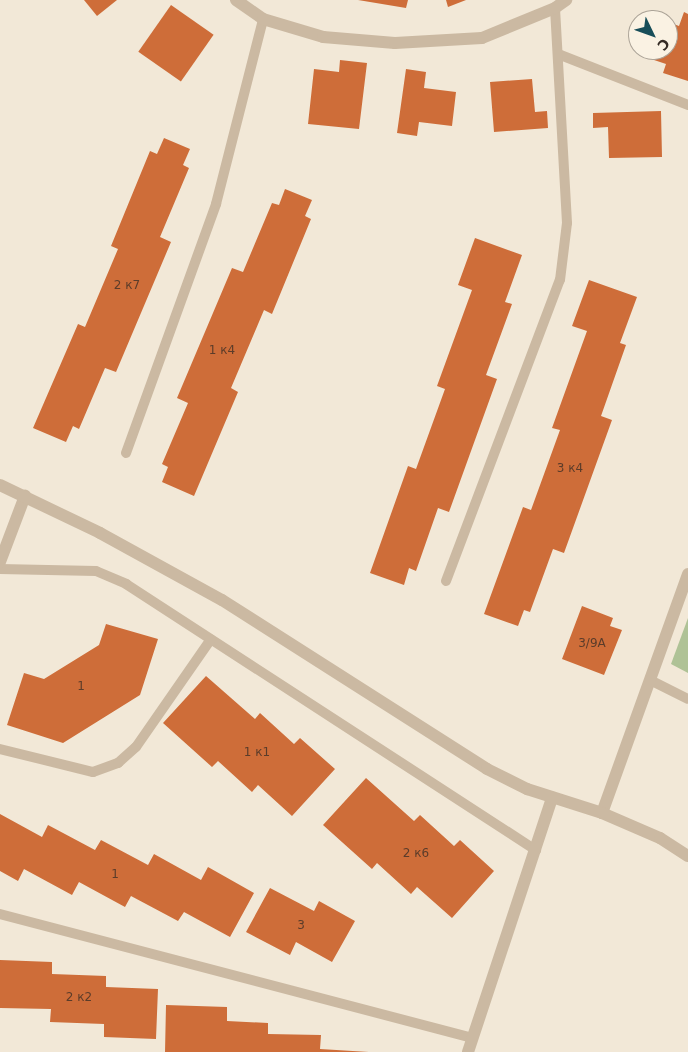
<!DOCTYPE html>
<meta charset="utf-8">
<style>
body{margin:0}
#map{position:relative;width:688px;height:1052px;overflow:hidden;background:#f2e8d7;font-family:"DejaVu Sans",sans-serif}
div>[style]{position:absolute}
.green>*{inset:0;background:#afc296}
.building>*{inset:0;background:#ce6d39;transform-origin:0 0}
.service>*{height:10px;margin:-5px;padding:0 5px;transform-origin:5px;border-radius:5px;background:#cbb9a2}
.minor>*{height:12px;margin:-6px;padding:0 6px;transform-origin:6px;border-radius:6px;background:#cbb9a2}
.tertiary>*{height:12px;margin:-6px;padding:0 6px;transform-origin:6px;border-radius:6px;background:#cbb9a2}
span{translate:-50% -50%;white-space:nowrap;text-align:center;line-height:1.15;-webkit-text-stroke:4.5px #faf2e3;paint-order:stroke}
.number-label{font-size:12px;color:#5b3c2a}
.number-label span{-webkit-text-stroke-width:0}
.north{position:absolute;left:628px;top:10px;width:50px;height:50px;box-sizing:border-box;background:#faf2e3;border:1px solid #aba397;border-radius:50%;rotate:132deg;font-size:14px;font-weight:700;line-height:20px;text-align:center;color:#352c25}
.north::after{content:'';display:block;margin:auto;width:18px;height:22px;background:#184e59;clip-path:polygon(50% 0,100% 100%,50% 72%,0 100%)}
</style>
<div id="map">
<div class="green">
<i style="clip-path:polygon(688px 618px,688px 673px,671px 664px)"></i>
</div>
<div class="building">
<i style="clip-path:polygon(84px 0,117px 0,97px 16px)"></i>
<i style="clip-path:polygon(358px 0,408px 0,406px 8px)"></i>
<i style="clip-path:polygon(446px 0,466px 0,448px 7px)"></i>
<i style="left:171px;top:5px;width:52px;height:57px;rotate:35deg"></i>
<i style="clip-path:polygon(684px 12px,688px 14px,688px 81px,663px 73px,666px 64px,654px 60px,657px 50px,668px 50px,668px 22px,679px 26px)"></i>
<i style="clip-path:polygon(340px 60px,367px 63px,359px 129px,308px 124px,314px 69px,339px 72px)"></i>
<i style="clip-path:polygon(406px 69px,426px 72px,424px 88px,456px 92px,452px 126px,419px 122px,417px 136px,397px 133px)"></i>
<i style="clip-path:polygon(532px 79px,535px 112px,547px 111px,548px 128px,494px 132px,490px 82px)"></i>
<i style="clip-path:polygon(661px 111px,662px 157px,609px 158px,608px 127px,593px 128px,593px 113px)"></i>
<i style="clip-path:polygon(164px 138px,190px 149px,183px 165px,189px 168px,160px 237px,171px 242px,116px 372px,105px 368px,79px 429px,73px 426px,66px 442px,33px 428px,78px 324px,85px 327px,118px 249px,111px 246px,150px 151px,157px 154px)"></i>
<i style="clip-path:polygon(285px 189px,312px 200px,305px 216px,311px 219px,272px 314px,264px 310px,231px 388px,238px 392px,194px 496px,162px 482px,168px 467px,162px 464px,188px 403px,177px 398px,232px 268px,243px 272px,272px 203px,279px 205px)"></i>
<i style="clip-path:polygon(475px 238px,522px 255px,505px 302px,512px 304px,486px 375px,497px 379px,449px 512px,438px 508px,416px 571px,409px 568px,404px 585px,370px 573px,408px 466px,416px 469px,445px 389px,437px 386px,472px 290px,458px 285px)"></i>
<i style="clip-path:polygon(589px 280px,637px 297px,620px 343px,626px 345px,601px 416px,612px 420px,564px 553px,553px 549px,530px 612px,524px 610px,518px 626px,484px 614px,523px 507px,531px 510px,560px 430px,552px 428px,587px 331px,572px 326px)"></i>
<i style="clip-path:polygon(582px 606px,613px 618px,610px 626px,622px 630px,604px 675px,562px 659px)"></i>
<i style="clip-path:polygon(106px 624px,158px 639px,140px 695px,63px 743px,7px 725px,24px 673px,44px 679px,99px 645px)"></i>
<i style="clip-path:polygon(206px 676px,255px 719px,260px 713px,294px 744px,300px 738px,335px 769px,292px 816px,258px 785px,252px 792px,218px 761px,212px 767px,163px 723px)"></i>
<i style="clip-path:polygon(366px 778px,414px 821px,420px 815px,454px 846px,460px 840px,494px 871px,452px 918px,417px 887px,411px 894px,377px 863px,372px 869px,323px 825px)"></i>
<i style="clip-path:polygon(0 814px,42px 837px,48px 825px,95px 850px,101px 840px,148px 865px,154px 854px,201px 880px,208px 867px,254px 893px,230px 937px,184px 912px,178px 921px,131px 896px,125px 907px,79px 882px,72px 895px,24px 869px,18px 881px,0 871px)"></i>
<i style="clip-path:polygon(270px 888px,314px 911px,319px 901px,355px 921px,332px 962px,296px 942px,290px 955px,246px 932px)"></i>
<i style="clip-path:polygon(0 960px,52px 962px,52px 974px,106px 976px,106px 987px,158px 989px,156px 1039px,104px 1037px,104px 1024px,50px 1022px,51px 1009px,0 1008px)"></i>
<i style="clip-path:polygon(166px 1005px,227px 1007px,227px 1021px,268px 1023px,268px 1034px,321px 1035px,320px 1049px,369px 1052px,165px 1052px)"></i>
</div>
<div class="service">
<i style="left:558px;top:54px;width:140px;rotate:21.4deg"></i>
<i style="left:126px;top:453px;width:265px;rotate:-70.1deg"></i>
<i style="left:216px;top:204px;width:191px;rotate:-75.7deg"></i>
<i style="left:0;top:569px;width:96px;rotate:1.2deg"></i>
<i style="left:96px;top:571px;width:33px;rotate:23deg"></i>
<i style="left:126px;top:584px;width:489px;rotate:33deg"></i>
<i style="left:446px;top:581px;width:322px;rotate:-69.3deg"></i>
<i style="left:560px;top:280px;width:57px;rotate:-83deg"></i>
<i style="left:567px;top:223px;width:215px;rotate:-93.2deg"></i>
<i style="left:650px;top:680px;width:42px;rotate:26.6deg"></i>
<i style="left:0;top:749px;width:96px;rotate:13.9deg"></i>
<i style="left:93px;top:772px;width:27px;rotate:-20deg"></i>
<i style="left:118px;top:763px;width:24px;rotate:-42deg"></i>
<i style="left:136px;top:747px;width:131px;rotate:-55.2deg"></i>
<i style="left:0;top:914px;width:489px;rotate:14.7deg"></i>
</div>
<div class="minor">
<i style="left:236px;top:0;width:33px;rotate:35deg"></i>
<i style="left:263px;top:19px;width:63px;rotate:16.7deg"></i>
<i style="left:323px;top:37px;width:72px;rotate:4.8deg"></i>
<i style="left:395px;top:43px;width:87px;rotate:-3.3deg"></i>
<i style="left:482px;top:38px;width:79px;rotate:-22.3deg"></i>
<i style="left:555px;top:8px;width:14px;rotate:-36deg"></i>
<i style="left:0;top:562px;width:71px;rotate:-69.3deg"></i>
<i style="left:602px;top:813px;width:254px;rotate:-70.2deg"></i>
<i style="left:468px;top:1052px;width:268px;rotate:-71.7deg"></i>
</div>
<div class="tertiary">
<i style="left:0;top:485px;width:111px;rotate:25.6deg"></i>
<i style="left:100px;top:533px;width:139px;rotate:28.8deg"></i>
<i style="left:222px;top:600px;width:314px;rotate:32.5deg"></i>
<i style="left:487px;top:769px;width:45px;rotate:26.6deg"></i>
<i style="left:527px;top:789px;width:79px;rotate:17.7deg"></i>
<i style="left:602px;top:813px;width:63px;rotate:23.3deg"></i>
<i style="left:660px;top:838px;width:33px;rotate:33deg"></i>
</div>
<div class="number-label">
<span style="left:127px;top:286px">2 к7</span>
<span style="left:222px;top:351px">1 к4</span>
<span style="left:570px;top:469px">3 к4</span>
<span style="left:592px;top:644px">3/9А</span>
<span style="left:81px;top:687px">1</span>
<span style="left:257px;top:753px">1 к1</span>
<span style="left:416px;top:854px">2 к6</span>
<span style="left:115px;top:875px">1</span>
<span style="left:301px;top:926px">3</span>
<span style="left:79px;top:998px">2 к2</span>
</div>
<div class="north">С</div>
</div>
